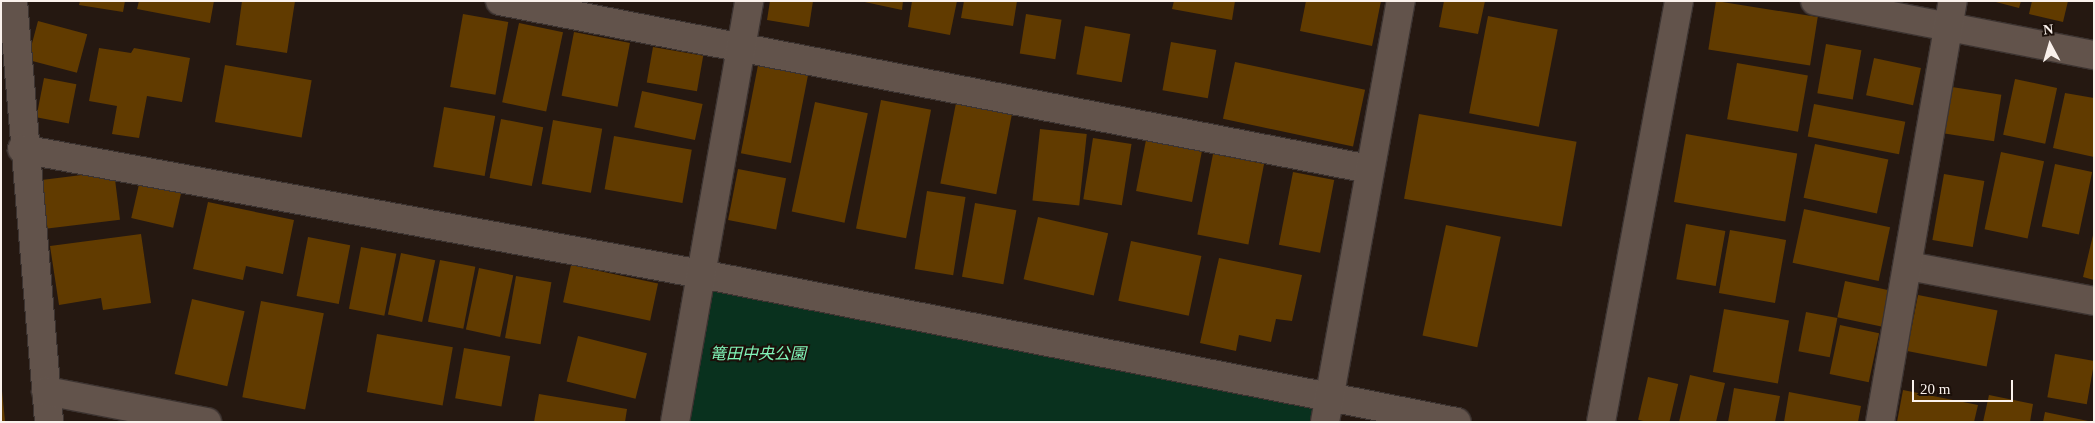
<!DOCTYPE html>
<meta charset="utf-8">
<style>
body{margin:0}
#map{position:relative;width:2095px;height:423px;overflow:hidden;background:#251811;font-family:"Times New Roman","Noto Sans JP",serif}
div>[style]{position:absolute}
.green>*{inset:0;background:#09311e}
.building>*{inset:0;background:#613b00;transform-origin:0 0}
.roads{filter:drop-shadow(1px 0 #3c3330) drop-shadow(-1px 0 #3c3330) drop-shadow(0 1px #3c3330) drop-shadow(0 -1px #3c3330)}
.minor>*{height:28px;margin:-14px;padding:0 14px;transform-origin:14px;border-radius:14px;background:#62534b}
span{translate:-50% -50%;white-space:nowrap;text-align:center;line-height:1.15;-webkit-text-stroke:4px #1b0f09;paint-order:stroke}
.park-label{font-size:16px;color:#81f4b8;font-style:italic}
.frame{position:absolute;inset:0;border:2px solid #faf1ec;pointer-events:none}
.north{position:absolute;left:2025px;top:20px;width:50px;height:50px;-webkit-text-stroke:4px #1b0f09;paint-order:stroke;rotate:354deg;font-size:14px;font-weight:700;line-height:20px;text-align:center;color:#faf1ec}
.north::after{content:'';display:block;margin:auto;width:18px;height:22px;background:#faf1ec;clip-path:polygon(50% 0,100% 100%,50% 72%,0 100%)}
.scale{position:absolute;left:1912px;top:380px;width:101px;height:22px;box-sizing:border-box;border:2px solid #faf1ec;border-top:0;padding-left:6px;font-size:15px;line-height:18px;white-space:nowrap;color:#faf1ec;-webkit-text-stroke:4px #1b0f09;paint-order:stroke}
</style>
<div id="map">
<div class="green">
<i style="clip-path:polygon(701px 274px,1329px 398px,1325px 422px,675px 422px)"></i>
</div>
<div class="building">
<i style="clip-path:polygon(80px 1px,125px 1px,123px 12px,79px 5px)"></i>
<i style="clip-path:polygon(139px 1px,214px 1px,210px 23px,137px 9px)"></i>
<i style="clip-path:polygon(242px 1px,295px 1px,287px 53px,236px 45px)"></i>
<i style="clip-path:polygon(770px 1px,813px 1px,809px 27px,767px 20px)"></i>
<i style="clip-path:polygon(860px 1px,903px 1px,902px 10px)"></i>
<i style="clip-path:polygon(912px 1px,957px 1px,950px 35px,908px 27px)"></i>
<i style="clip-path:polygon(964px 1px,1017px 1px,1013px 26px,961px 18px)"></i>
<i style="clip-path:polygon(1174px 1px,1235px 1px,1232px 20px,1172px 9px)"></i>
<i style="clip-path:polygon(1306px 1px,1381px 1px,1372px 46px,1300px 31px)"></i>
<i style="clip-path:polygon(1444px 1px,1485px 1px,1478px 34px,1439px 27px)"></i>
<i style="left:1716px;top:1px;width:103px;height:49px;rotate:9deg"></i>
<i style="clip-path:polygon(1992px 1px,2021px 1px,2019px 8px)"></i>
<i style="clip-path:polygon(2032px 1px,2068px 1px,2063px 22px,2029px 14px)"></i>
<i style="left:463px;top:14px;width:46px;height:74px;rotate:10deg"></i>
<i style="left:1026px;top:14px;width:36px;height:40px;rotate:9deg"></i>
<i style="left:1488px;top:16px;width:71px;height:99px;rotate:11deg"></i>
<i style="left:38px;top:21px;width:51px;height:40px;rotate:15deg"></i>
<i style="left:519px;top:23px;width:45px;height:81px;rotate:12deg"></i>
<i style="left:1085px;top:26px;width:46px;height:49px;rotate:10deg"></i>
<i style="left:574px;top:32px;width:57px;height:65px;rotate:11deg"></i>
<i style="left:1171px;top:42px;width:46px;height:49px;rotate:10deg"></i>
<i style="left:1826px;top:44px;width:36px;height:50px;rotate:10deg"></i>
<i style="left:653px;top:47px;width:51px;height:36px;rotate:10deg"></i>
<i style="clip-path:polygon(99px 48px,131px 53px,134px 48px,190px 58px,182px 102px,147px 96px,139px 138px,112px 134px,117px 106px,89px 101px)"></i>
<i style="left:1874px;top:58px;width:48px;height:38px;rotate:12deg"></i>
<i style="left:759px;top:60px;width:51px;height:95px;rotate:11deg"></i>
<i style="left:1235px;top:62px;width:133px;height:58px;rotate:12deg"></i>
<i style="left:1737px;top:63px;width:72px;height:57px;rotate:10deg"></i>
<i style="left:225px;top:65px;width:88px;height:58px;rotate:10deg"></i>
<i style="left:44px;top:78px;width:33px;height:40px;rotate:11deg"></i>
<i style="left:2015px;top:79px;width:43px;height:57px;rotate:12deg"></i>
<i style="left:1952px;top:87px;width:50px;height:47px;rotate:9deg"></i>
<i style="left:642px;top:91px;width:62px;height:37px;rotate:12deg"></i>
<i style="clip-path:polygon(2065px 93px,2094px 98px,2094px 157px,2053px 148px)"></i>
<i style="left:881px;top:100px;width:51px;height:131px;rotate:11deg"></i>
<i style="left:815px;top:102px;width:54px;height:112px;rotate:12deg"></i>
<i style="left:956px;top:103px;width:57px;height:82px;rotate:11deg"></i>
<i style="left:1814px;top:104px;width:93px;height:33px;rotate:11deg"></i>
<i style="left:444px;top:107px;width:52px;height:61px;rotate:10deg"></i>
<i style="left:1419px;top:114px;width:160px;height:86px;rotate:10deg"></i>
<i style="left:501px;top:119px;width:43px;height:60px;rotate:11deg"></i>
<i style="left:553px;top:120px;width:50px;height:65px;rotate:10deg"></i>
<i style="left:1040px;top:129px;width:47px;height:72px;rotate:6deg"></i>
<i style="left:1686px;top:134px;width:113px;height:69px;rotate:10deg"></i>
<i style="left:614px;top:136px;width:79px;height:54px;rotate:10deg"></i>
<i style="left:1093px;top:138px;width:39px;height:62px;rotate:9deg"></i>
<i style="left:1146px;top:140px;width:57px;height:52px;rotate:11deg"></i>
<i style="left:1815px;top:144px;width:75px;height:55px;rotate:12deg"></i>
<i style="left:2001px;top:152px;width:44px;height:79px;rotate:12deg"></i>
<i style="left:1213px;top:154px;width:52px;height:82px;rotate:11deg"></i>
<i style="left:2055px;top:164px;width:38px;height:64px;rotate:12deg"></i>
<i style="left:738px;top:169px;width:49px;height:52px;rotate:11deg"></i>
<i style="left:114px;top:171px;width:49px;height:73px;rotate:83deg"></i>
<i style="left:1293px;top:172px;width:42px;height:74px;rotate:11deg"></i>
<i style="left:1944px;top:174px;width:41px;height:67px;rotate:10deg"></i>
<i style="left:140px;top:180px;width:43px;height:39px;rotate:13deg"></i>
<i style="left:927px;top:191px;width:39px;height:79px;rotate:9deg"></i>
<i style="clip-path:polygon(208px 202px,294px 220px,283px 274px,246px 266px,243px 280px,193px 269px)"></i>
<i style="left:975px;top:203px;width:42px;height:75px;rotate:10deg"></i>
<i style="left:1804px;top:209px;width:88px;height:55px;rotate:12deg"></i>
<i style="left:1038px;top:217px;width:72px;height:64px;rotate:13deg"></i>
<i style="left:1686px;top:224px;width:40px;height:56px;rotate:10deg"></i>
<i style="left:1446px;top:225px;width:56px;height:113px;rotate:12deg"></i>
<i style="left:1730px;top:230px;width:57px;height:64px;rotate:10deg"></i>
<i style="clip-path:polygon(2094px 231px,2094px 280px,2083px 277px)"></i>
<i style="clip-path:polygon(141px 234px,151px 303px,103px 310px,101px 298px,59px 305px,50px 246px)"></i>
<i style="left:308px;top:237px;width:43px;height:60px;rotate:11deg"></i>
<i style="left:1131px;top:241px;width:72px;height:61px;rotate:12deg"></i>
<i style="left:361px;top:247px;width:36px;height:63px;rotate:11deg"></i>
<i style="left:401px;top:253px;width:35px;height:63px;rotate:12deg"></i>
<i style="clip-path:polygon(1219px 258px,1302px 275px,1292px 321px,1276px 319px,1271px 342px,1239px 335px,1236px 351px,1200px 343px)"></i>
<i style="left:440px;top:260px;width:36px;height:63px;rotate:11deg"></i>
<i style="left:571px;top:265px;width:89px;height:38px;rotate:12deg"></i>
<i style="left:479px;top:268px;width:35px;height:63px;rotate:12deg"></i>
<i style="left:516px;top:276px;width:36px;height:63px;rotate:10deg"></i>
<i style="left:1845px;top:281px;width:45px;height:37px;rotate:12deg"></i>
<i style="left:1918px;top:295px;width:81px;height:57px;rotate:11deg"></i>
<i style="left:192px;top:299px;width:54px;height:77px;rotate:13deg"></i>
<i style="left:261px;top:301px;width:64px;height:98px;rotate:11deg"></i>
<i style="left:1724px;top:309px;width:66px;height:64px;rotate:10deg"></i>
<i style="left:1806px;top:312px;width:32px;height:40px;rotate:11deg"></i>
<i style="left:1840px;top:325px;width:40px;height:50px;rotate:12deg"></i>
<i style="left:377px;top:334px;width:77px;height:59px;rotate:10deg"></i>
<i style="left:578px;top:336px;width:71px;height:47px;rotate:14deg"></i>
<i style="left:464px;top:348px;width:47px;height:51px;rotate:10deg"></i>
<i style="left:2055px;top:354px;width:40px;height:44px;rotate:10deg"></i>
<i style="clip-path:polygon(1690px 375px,1725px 383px,1716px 422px,1679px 422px)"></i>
<i style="left:1648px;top:377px;width:31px;height:44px;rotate:13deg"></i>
<i style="clip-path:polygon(1px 381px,5px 421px,1px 421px)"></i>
<i style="clip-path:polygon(1734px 388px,1780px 396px,1775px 422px,1728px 422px)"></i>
<i style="clip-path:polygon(1903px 390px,1978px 405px,1974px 422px,1897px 422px)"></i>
<i style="clip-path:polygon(1789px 392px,1861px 406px,1858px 422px,1784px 422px)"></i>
<i style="clip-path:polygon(539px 394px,627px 409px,625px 422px,534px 422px)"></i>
<i style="clip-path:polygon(1989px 395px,2033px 404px,2030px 422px,1983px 422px)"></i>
<i style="clip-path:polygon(2045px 412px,2088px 421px,2088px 422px,2043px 422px)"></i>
</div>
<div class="roads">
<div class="minor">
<i style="left:13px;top:1px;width:423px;rotate:85.1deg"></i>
<i style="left:500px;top:1px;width:885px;rotate:10.94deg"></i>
<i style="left:1815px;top:1px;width:284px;rotate:11deg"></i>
<i style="left:22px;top:149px;width:690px;rotate:10.43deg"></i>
<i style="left:701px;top:274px;width:770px;rotate:11.08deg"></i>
<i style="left:1909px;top:266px;width:188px;rotate:10.7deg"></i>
<i style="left:46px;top:391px;width:164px;rotate:10.9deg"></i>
<i style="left:675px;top:422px;width:427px;rotate:-80deg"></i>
<i style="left:1325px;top:422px;width:428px;rotate:-79.8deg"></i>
<i style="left:1601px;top:422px;width:428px;rotate:-79.5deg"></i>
<i style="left:1880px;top:422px;width:427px;rotate:-80.2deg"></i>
</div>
</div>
<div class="park-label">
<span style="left:758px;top:354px">篭田中央公園</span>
</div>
<div class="frame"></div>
<div class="north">N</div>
<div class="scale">20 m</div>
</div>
